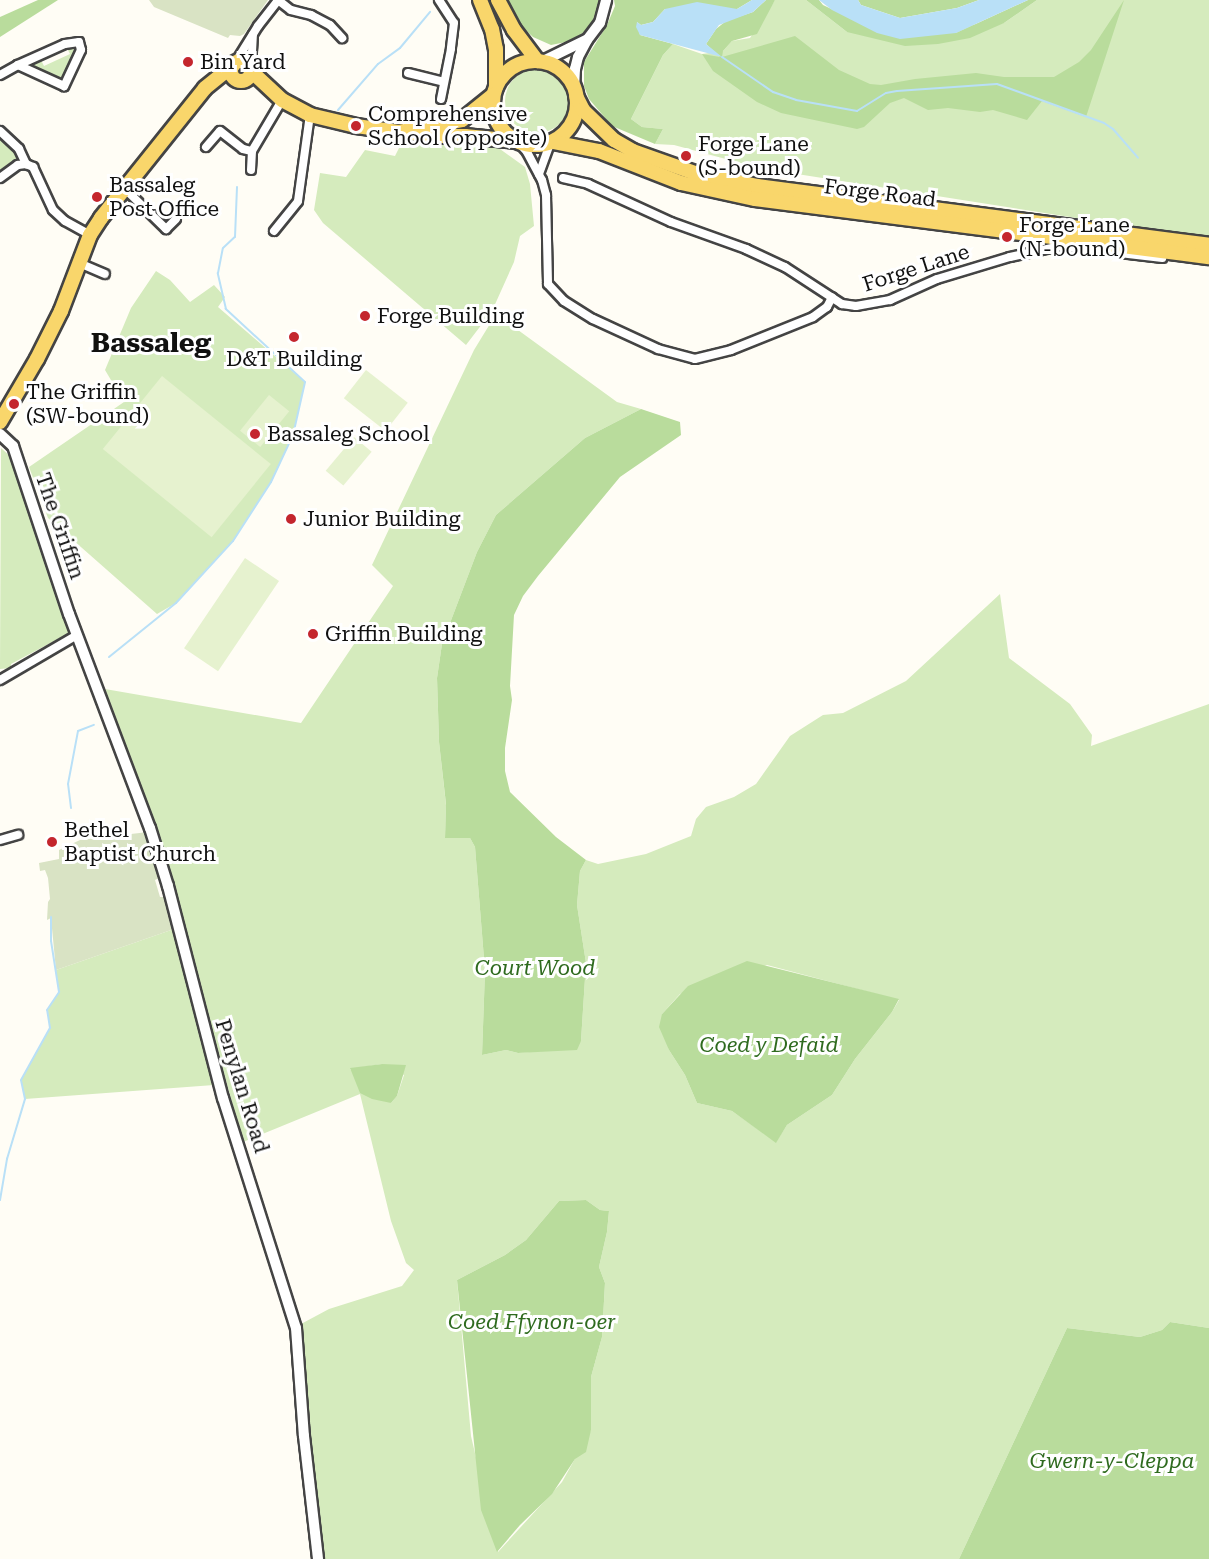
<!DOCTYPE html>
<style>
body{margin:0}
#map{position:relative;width:1209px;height:1559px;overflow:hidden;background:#fffdf5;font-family:"Roboto Serif",serif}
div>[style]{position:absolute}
.green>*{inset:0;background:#d5ebbd}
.round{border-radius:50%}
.forest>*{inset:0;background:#b9dc9c}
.cemetery>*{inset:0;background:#d9e3c4}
.pitch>*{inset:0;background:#e6f2cf;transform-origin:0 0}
.water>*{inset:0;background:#b9e0f7}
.stream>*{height:2px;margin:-1px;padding:0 1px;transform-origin:1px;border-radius:1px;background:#b9e0f7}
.roads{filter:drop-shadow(2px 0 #444) drop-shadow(-2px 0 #444) drop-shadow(0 2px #444) drop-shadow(0 -2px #444)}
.minor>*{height:8px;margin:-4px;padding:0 4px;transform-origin:4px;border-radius:4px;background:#fff}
.tertiary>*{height:10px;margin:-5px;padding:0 5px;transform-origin:5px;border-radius:5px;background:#fff}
.primary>*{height:14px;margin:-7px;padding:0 7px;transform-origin:7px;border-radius:7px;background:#f9d66b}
.primary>.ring{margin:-7px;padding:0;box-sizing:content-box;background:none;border:14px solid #f9d66b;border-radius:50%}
.dots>*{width:16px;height:16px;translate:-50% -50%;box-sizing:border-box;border:3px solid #fff;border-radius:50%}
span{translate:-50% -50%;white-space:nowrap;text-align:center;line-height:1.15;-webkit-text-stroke:6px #fff;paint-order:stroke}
.poi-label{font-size:21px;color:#111}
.left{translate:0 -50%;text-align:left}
.street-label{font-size:21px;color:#111}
.park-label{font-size:21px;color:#2f6b1f;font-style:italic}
.district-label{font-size:27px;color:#111;font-weight:700}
</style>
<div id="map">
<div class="green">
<i style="clip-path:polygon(775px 0,806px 0,847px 32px,1004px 23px,1037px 0,1209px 0,1209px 239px,759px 168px,674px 145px,655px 144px,663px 129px,642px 127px,631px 119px,663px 55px,673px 44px,702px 54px,723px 51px,732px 41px,750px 38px)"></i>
<i style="clip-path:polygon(79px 42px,64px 86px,18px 65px,39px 56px,44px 66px,70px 54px,65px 44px)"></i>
<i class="round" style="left:505px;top:69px;width:64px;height:64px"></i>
<i style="clip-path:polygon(0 131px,26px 164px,0 178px)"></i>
<i style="clip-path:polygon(404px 138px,493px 144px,525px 167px,530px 184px,534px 226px,520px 236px,514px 262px,492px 311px,466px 345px,323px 223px,314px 210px,320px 173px,346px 177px,365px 150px,395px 156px)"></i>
<i style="clip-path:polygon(156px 271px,170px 280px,190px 302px,214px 285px,225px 297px,218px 307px,305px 382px,293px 435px,271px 482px,233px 541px,176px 603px,157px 614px,48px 518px,29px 467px,124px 402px,105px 370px,131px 308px)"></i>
<i style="clip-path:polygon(evenodd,496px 314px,617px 402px,641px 409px,585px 438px,496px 515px,477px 552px,442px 644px,437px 678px,439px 742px,446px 805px,445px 837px,470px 838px,475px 847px,485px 971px,482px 1055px,506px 1050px,518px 1053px,542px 1051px,581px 1041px,586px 963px,577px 905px,580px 871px,586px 860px,598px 864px,646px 854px,691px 836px,696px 819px,706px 807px,734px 797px,756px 784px,790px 736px,823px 715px,843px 713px,906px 681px,1000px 594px,1009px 658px,1070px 704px,1092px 735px,1091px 746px,1209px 704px,1209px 1328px,1170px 1322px,1162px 1330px,1140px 1337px,1067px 1328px,959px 1559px,324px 1559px,308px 1436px,301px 1324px,329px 1309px,402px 1286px,414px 1270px,406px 1263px,391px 1221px,360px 1094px,243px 1142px,153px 818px,105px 689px,301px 723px,393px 586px,372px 565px,474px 350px,496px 314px,767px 965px,899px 1000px,892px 1012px,855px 1059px,832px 1095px,787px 1125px,776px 1142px,732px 1111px,697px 1103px,685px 1075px,669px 1050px,662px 1014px,680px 994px,767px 965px,496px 314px,382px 1064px,404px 1075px,397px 1096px,391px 1103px,350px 1069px,382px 1064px,496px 314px,586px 1200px,600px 1210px,609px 1211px,607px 1232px,599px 1267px,605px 1283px,602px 1337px,591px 1377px,591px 1430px,562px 1482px,498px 1552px,471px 1436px,457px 1280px,505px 1255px,526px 1240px,559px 1201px,586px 1200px)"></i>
<i style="clip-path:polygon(1px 448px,11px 457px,69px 633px,11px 664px,11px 668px,0 669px)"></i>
<i style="clip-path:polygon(174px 929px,214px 1085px,25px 1099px,21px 1080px,50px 1028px,47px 1010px,59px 992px,56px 970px)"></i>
</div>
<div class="forest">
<i style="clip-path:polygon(38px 0,58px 0,0 37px,0 17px)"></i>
<i style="clip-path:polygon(505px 0,600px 0,600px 2px,590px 28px,571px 41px,551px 45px,533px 37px,520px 25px)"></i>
<i style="clip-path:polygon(614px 0,752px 0,737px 9px,665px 9px,653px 22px,641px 25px,637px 22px,640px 35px,673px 44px,663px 55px,631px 119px,642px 127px,663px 129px,655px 144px,612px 126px,589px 99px,584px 86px,584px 62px,607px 25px,615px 6px)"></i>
<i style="clip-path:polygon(766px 0,775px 0,757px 34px,732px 41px,723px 51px,722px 57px,795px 36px,839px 70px,870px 84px,881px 85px,915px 79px,976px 73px,1004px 77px,1054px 77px,1079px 62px,1091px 50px,1124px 0,1086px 117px,1042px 101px,1027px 120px,993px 110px,980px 112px,948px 108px,928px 110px,904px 98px,890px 103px,864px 127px,857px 129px,781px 113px,757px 102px,713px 71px,702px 54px,720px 57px,706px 44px,716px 29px,726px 21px,753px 12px)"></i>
<i style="clip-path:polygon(806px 0,819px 0,823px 5px,844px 15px,956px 33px,1028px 0,1037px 0,1004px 23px,970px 38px,938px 44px,905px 46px,847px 32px)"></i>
<i style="clip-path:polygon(858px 0,979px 0,957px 8px,900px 18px,861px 5px)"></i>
<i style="clip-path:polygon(641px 409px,680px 422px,681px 435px,620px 477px,538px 576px,523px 596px,514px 615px,510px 686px,512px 700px,505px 748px,505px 771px,510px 792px,556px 837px,586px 860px,580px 871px,577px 905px,586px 963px,581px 1041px,577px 1050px,518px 1053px,506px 1050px,482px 1055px,485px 971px,475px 847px,470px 838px,445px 838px,446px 804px,439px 742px,437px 678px,442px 644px,477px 552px,496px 515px,585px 438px)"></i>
<i style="clip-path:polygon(747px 961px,899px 999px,892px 1012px,855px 1059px,832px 1095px,787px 1125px,776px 1143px,732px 1111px,697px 1103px,685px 1075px,669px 1050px,659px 1027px,662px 1014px,688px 986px)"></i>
<i style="clip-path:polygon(382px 1064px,406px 1065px,397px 1096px,391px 1103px,372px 1099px,360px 1093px,350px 1068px)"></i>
<i style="clip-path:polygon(586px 1200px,600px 1210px,609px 1211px,607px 1232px,599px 1267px,605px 1283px,602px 1337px,591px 1377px,591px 1430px,586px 1452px,575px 1459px,552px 1494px,520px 1525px,497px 1552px,481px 1510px,457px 1280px,505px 1255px,526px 1240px,559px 1201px)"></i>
<i style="clip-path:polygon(1170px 1322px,1209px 1328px,1209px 1559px,959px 1559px,1067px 1328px,1140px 1337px,1162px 1330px)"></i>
</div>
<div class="cemetery">
<i style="clip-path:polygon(149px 0,268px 0,244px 34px,240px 36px,230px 35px,228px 38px,154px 7px)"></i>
<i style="clip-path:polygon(148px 832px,161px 877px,155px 880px,160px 897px,166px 897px,174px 929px,56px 970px,51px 918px,47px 920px,48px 902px,50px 899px,48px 878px,45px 870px,40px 871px,39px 863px,59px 859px,59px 850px,80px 840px)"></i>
</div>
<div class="pitch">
<i style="left:366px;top:370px;width:53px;height:36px;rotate:38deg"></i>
<i style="left:162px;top:376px;width:140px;height:94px;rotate:39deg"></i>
<i style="left:269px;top:395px;width:26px;height:46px;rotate:39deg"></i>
<i style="left:354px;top:437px;width:23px;height:44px;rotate:40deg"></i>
<i style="left:245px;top:558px;width:41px;height:109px;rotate:34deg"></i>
</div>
<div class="water">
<i style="clip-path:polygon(752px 0,766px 0,753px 12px,719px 25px,706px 44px,722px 57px,640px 35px,636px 27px,637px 22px,641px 25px,653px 22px,665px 9px,697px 2px,737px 9px)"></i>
<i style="clip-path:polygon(819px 0,858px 0,861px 5px,900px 18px,957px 8px,979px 0,1028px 0,956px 33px,900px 39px,877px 33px,832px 10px)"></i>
</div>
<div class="stream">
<i style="left:722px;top:57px;width:62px;rotate:34.5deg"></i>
<i style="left:773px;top:92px;width:24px;rotate:19deg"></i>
<i style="left:796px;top:100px;width:62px;rotate:10.2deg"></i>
<i style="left:857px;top:111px;width:34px;rotate:-32deg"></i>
<i style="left:886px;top:93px;width:11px;rotate:-10deg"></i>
<i style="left:897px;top:91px;width:100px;rotate:-4deg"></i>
<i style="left:997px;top:84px;width:114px;rotate:20deg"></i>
<i style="left:1104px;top:123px;width:11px;rotate:34deg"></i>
<i style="left:1113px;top:129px;width:38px;rotate:49deg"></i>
<i style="left:338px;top:110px;width:61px;rotate:-49deg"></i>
<i style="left:378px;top:64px;width:27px;rotate:-36deg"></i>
<i style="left:400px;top:48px;width:47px;rotate:-50.2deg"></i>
<i style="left:109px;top:657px;width:86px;rotate:-38.9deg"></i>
<i style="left:176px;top:603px;width:84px;rotate:-47.4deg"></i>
<i style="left:233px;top:541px;width:70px;rotate:-57.2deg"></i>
<i style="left:271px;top:482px;width:52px;rotate:-64.9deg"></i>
<i style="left:293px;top:435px;width:54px;rotate:-77.2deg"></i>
<i style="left:305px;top:382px;width:108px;rotate:-137.3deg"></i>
<i style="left:226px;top:309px;width:37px;rotate:-103deg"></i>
<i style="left:218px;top:273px;width:25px;rotate:-79deg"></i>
<i style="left:223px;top:248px;width:16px;rotate:-43deg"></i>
<i style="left:235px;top:237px;width:50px;rotate:-87.7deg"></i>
<i style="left:71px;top:808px;width:24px;rotate:-97deg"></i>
<i style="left:68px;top:784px;width:54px;rotate:-79.3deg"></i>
<i style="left:78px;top:731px;width:17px;rotate:-21deg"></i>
<i style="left:0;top:1200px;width:42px;rotate:-80.3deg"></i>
<i style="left:7px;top:1159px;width:63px;rotate:-73.3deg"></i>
<i style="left:25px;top:1099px;width:19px;rotate:-102deg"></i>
<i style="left:21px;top:1080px;width:60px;rotate:-60.9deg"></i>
<i style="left:50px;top:1028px;width:18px;rotate:-99deg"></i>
<i style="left:47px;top:1010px;width:22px;rotate:-56deg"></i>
<i style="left:59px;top:992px;width:52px;rotate:-98.9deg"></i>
<i style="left:51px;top:941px;width:24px;rotate:-90deg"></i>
</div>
<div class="roads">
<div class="minor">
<i style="left:278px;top:0;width:16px;rotate:38deg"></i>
<i style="left:291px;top:10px;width:21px;rotate:14deg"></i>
<i style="left:311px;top:15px;width:21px;rotate:28deg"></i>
<i style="left:330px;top:25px;width:18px;rotate:47deg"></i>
<i style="left:439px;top:0;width:27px;rotate:57deg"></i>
<i style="left:454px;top:23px;width:26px;rotate:97deg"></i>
<i style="left:451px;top:49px;width:51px;rotate:101.3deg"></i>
<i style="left:235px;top:63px;width:44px;rotate:-58.1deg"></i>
<i style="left:258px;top:26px;width:33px;rotate:-52deg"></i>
<i style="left:251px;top:71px;width:36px;rotate:-87deg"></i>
<i style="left:408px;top:73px;width:36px;rotate:14deg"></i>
<i style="left:0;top:75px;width:21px;rotate:-29deg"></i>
<i style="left:18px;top:65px;width:51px;rotate:-24.1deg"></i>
<i style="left:65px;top:44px;width:14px;rotate:-8deg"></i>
<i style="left:79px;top:42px;width:8px;rotate:76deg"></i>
<i style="left:81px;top:50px;width:40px;rotate:115deg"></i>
<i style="left:64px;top:86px;width:51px;rotate:-155.5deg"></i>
<i style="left:0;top:131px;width:26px;rotate:43deg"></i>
<i style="left:19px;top:149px;width:17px;rotate:65deg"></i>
<i style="left:519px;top:143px;width:12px;rotate:48deg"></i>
<i style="left:527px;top:152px;width:32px;rotate:62deg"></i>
<i style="left:542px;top:180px;width:16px;rotate:75deg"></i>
<i style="left:546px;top:195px;width:89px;rotate:88.7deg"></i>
<i style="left:548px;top:284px;width:23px;rotate:47deg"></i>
<i style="left:564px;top:301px;width:34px;rotate:32deg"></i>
<i style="left:593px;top:319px;width:72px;rotate:24.8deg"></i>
<i style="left:658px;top:349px;width:38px;rotate:15deg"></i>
<i style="left:695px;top:359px;width:37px;rotate:-14deg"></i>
<i style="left:731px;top:350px;width:88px;rotate:-21.9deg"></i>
<i style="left:813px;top:317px;width:17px;rotate:-36deg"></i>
<i style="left:827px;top:307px;width:11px;rotate:-63deg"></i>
<i style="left:206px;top:147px;width:21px;rotate:-49deg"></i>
<i style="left:220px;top:131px;width:29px;rotate:38deg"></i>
<i style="left:243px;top:149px;width:9px;rotate:13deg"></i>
<i style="left:26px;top:164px;width:8px;rotate:23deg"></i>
<i style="left:33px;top:167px;width:47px;rotate:65.1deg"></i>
<i style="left:53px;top:210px;width:16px;rotate:43deg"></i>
<i style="left:65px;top:221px;width:29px;rotate:29deg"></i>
<i style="left:251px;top:170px;width:19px;rotate:-87deg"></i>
<i style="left:252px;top:151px;width:59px;rotate:-59.5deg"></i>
<i style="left:539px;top:174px;width:33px;rotate:-70deg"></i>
<i style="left:0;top:178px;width:22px;rotate:-36deg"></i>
<i style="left:18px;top:165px;width:8px;rotate:-7deg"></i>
<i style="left:563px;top:178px;width:26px;rotate:13deg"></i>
<i style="left:588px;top:184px;width:91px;rotate:24.6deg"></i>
<i style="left:671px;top:222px;width:80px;rotate:19.8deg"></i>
<i style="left:746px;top:249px;width:43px;rotate:24.8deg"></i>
<i style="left:785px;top:267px;width:68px;rotate:33deg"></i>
<i style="left:842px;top:304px;width:14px;rotate:8deg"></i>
<i style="left:856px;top:306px;width:35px;rotate:-10deg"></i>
<i style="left:890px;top:300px;width:51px;rotate:-24.1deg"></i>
<i style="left:937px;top:279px;width:76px;rotate:-16.8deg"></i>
<i style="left:1010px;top:257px;width:51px;rotate:-12.4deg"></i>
<i style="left:1060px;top:246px;width:103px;rotate:6.7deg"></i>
<i style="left:124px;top:188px;width:59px;rotate:44.3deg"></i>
<i style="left:166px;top:229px;width:14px;rotate:-45deg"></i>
<i style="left:274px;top:231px;width:38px;rotate:-51deg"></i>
<i style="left:298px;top:201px;width:87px;rotate:-82.1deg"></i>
<i style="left:79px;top:263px;width:28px;rotate:23deg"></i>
<i style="left:0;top:680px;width:89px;rotate:-30.3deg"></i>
<i style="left:0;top:840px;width:19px;rotate:-16deg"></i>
</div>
<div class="tertiary">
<i style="left:541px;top:62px;width:50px;rotate:-26.1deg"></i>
<i style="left:574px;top:88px;width:19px;rotate:-87deg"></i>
<i style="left:575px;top:69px;width:12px;rotate:-76deg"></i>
<i style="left:578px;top:57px;width:19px;rotate:-62deg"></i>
<i style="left:587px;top:40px;width:21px;rotate:-53deg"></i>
<i style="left:600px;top:23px;width:24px;rotate:-75deg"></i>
<i style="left:0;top:434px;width:18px;rotate:43deg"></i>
<i style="left:13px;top:446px;width:177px;rotate:71.6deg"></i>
<i style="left:69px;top:614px;width:229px;rotate:69.3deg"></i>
<i style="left:150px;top:828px;width:61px;rotate:72.8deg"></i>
<i style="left:168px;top:886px;width:219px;rotate:75.5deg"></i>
<i style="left:223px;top:1098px;width:241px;rotate:72.4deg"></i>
<i style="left:296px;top:1328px;width:108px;rotate:85.8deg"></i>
<i style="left:304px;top:1436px;width:124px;rotate:83.5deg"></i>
</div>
<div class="primary">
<i style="left:480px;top:0;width:31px;rotate:68deg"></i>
<i style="left:492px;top:29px;width:20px;rotate:79deg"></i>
<i style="left:496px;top:49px;width:38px;rotate:90deg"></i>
<i style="left:498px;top:0;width:34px;rotate:62deg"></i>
<i style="left:514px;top:30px;width:39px;rotate:53deg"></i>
<i class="ring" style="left:231px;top:61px;width:6px;height:6px"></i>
<i class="ring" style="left:493px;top:61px;width:70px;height:70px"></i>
<i style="left:251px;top:71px;width:42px;rotate:43.1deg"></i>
<i style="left:282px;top:100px;width:32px;rotate:28deg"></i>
<i style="left:310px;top:115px;width:47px;rotate:13.4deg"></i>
<i style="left:356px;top:126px;width:43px;rotate:7.9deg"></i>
<i style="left:399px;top:132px;width:64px;rotate:-10.8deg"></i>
<i style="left:462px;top:120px;width:40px;rotate:-39deg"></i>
<i style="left:576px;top:96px;width:16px;rotate:63deg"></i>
<i style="left:583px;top:110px;width:43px;rotate:44.1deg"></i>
<i style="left:614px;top:140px;width:22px;rotate:30deg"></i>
<i style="left:633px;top:151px;width:69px;rotate:19.5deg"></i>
<i style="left:698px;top:174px;width:60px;rotate:11.5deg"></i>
<i style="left:757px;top:186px;width:456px;rotate:7.4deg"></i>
<i style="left:410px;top:132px;width:16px;rotate:15deg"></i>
<i style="left:425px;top:136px;width:40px"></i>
<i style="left:465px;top:136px;width:51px;rotate:5.6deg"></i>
<i style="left:553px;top:142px;width:47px;rotate:11.1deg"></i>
<i style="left:599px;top:151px;width:88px;rotate:21.3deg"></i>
<i style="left:681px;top:183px;width:76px;rotate:12.2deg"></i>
<i style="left:755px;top:199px;width:458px;rotate:7.3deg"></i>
<i style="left:0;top:422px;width:73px;rotate:-59.6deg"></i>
<i style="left:37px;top:359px;width:54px;rotate:-63.4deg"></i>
<i style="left:61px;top:311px;width:81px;rotate:-69.1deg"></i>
<i style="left:90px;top:235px;width:20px;rotate:-57deg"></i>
<i style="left:101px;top:218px;width:166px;rotate:-51.3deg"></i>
<i style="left:205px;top:88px;width:36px;rotate:-39deg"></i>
</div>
</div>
<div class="dots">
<i style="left:188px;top:62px;background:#c4262e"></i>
<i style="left:356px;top:126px;background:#c4262e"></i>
<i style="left:686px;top:156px;background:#c4262e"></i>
<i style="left:97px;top:197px;background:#c4262e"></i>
<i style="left:1007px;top:237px;background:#c4262e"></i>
<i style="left:365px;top:316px;background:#c4262e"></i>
<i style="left:294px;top:337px;background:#c4262e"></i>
<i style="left:14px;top:404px;background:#c4262e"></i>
<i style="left:255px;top:434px;background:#c4262e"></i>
<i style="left:291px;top:519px;background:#c4262e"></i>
<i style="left:313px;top:634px;background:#c4262e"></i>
<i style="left:52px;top:842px;background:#c4262e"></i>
</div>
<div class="poi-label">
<span class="left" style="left:200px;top:62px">Bin Yard</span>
<span class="left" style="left:368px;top:126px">Comprehensive<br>School (opposite)</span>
<span class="left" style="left:698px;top:156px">Forge Lane<br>(S-bound)</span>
<span class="left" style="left:109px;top:197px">Bassaleg<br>Post Office</span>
<span class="left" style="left:1019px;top:237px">Forge Lane<br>(N-bound)</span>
<span class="left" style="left:377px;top:316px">Forge Building</span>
<span style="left:294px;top:359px">D&amp;T Building</span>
<span class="left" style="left:26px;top:404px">The Griffin<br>(SW-bound)</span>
<span class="left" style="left:267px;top:434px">Bassaleg School</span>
<span class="left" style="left:303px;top:519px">Junior Building</span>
<span class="left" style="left:325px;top:634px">Griffin Building</span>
<span class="left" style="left:64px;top:842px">Bethel<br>Baptist Church</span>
</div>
<div class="street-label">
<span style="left:880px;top:193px;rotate:7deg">Forge Road</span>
<span style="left:916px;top:268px;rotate:-18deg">Forge Lane</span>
<span style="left:60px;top:526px;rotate:71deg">The Griffin</span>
<span style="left:242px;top:1086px;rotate:73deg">Penylan Road</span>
</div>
<div class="park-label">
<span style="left:535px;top:968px">Court Wood</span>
<span style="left:769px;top:1045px">Coed y Defaid</span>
<span style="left:532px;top:1322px">Coed Ffynon-oer</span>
<span style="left:1112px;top:1461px">Gwern-y-Cleppa</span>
</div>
<div class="district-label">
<span style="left:151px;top:344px">Bassaleg</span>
</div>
</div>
